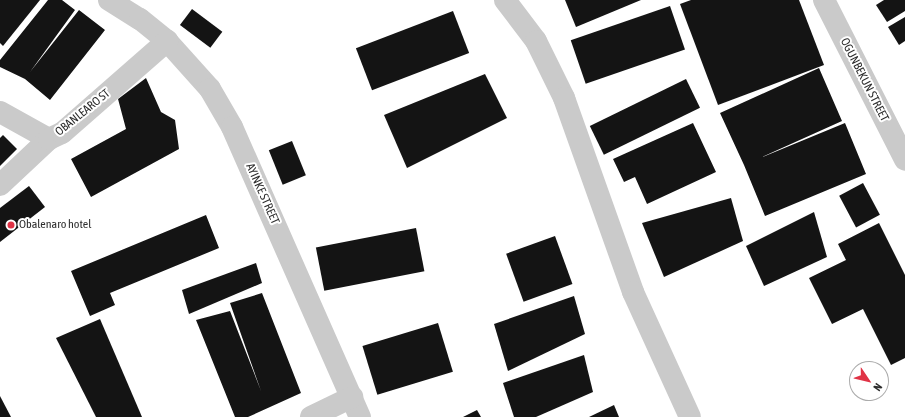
<!DOCTYPE html>
<style>
body{margin:0}
#map{position:relative;width:905px;height:417px;overflow:hidden;background:#fff;font-family:"Asap Condensed",sans-serif}
div>[style]{position:absolute}
.building>*{inset:0;background:#141414;transform-origin:0 0}
.street>*{height:22px;margin:-11px;padding:0 11px;transform-origin:11px;border-radius:11px;background:#cacaca}
.dots>*{width:11px;height:11px;translate:-50% -50%;box-sizing:border-box;border:2px solid #fff;border-radius:50%}
span{translate:-50% -50%;white-space:nowrap;text-align:center;line-height:1.15;-webkit-text-stroke:4px #fff;paint-order:stroke}
.street-label{font-size:12px;color:#2d2d2d}
.poi-label{font-size:12px;color:#2d2d2d}
.left{translate:0 -50%;text-align:left}
.north{position:absolute;left:849px;top:361px;width:40px;height:40px;box-sizing:border-box;background:#fff;border:1px solid #ababab;border-radius:50%;rotate:125deg;font-size:11px;font-weight:700;line-height:16px;text-align:center;color:#2d2d2d}
.north::after{content:'';display:block;margin:auto;width:14px;height:18px;background:#e03346;clip-path:polygon(50% 0,100% 100%,50% 72%,0 100%)}
</style>
<div id="map">
<div class="building">
<i style="clip-path:polygon(0 0,40px 0,3px 46px,0 43px)"></i>
<i style="clip-path:polygon(48px 0,62px 0,75px 10px,30px 72px,79px 10px,105px 30px,50px 100px,25px 79px,0 67px,0 60px)"></i>
<i style="clip-path:polygon(565px 0,641px 0,576px 27px)"></i>
<i style="clip-path:polygon(691px 0,799px 0,824px 65px,718px 105px,680px 4px)"></i>
<i style="clip-path:polygon(884px 0,905px 0,905px 11px,887px 22px,876px 5px)"></i>
<i style="left:670px;top:6px;width:46px;height:105px;rotate:71deg"></i>
<i style="left:192px;top:9px;width:38px;height:20px;rotate:37deg"></i>
<i style="left:453px;top:11px;width:45px;height:104px;rotate:69deg"></i>
<i style="clip-path:polygon(905px 17px,905px 41px,899px 45px,888px 27px)"></i>
<i style="clip-path:polygon(819px 68px,842px 121px,760px 158px,845px 123px,866px 174px,765px 216px,744px 165px,720px 113px)"></i>
<i style="clip-path:polygon(485px 74px,507px 118px,407px 168px,384px 115px)"></i>
<i style="clip-path:polygon(146px 78px,161px 112px,175px 120px,179px 149px,91px 197px,71px 159px,126px 129px,118px 99px)"></i>
<i style="left:686px;top:79px;width:32px;height:107px;rotate:64deg"></i>
<i style="clip-path:polygon(693px 123px,716px 172px,647px 204px,635px 177px,624px 182px,613px 159px)"></i>
<i style="clip-path:polygon(3px 135px,17px 149px,0 166px,0 138px)"></i>
<i style="left:292px;top:141px;width:37px;height:25px;rotate:68deg"></i>
<i style="left:863px;top:183px;width:36px;height:27px;rotate:62deg"></i>
<i style="clip-path:polygon(29px 186px,45px 207px,0 242px,0 208px)"></i>
<i style="clip-path:polygon(731px 198px,743px 241px,664px 277px,642px 223px)"></i>
<i style="clip-path:polygon(814px 212px,827px 257px,764px 286px,746px 246px)"></i>
<i style="clip-path:polygon(206px 215px,219px 248px,110px 293px,115px 305px,90px 316px,71px 271px)"></i>
<i style="clip-path:polygon(879px 223px,905px 275px,905px 358px,891px 365px,863px 309px,832px 324px,809px 278px,846px 260px,838px 244px)"></i>
<i style="left:416px;top:228px;width:44px;height:102px;rotate:79deg"></i>
<i style="left:555px;top:236px;width:51px;height:52px;rotate:70deg"></i>
<i style="clip-path:polygon(256px 263px,262px 283px,189px 314px,182px 290px)"></i>
<i style="clip-path:polygon(262px 293px,301px 393px,248px 417px,235px 417px,196px 320px,230px 311px,261px 391px,230px 303px)"></i>
<i style="clip-path:polygon(574px 296px,585px 334px,508px 371px,494px 324px)"></i>
<i style="clip-path:polygon(100px 319px,142px 417px,96px 417px,56px 338px)"></i>
<i style="left:438px;top:323px;width:51px;height:79px;rotate:73deg"></i>
<i style="clip-path:polygon(584px 355px,593px 392px,536px 417px,514px 417px,503px 383px)"></i>
<i style="clip-path:polygon(0 396px,11px 417px,0 417px)"></i>
<i style="clip-path:polygon(614px 405px,619px 417px,589px 417px)"></i>
<i style="clip-path:polygon(477px 410px,481px 417px,463px 417px)"></i>
</div>
<div class="street">
<i style="left:109px;top:0;width:36px;rotate:32deg"></i>
<i style="left:140px;top:19px;width:35px;rotate:39deg"></i>
<i style="left:167px;top:41px;width:64px;rotate:48.1deg"></i>
<i style="left:210px;top:89px;width:44px;rotate:59.9deg"></i>
<i style="left:232px;top:127px;width:317px;rotate:66.2deg"></i>
<i style="left:505px;top:0;width:51px;rotate:52.9deg"></i>
<i style="left:536px;top:41px;width:64px;rotate:63.8deg"></i>
<i style="left:564px;top:98px;width:206px;rotate:70.4deg"></i>
<i style="left:633px;top:292px;width:137px;rotate:65.5deg"></i>
<i style="left:824px;top:0;width:179px;rotate:63.1deg"></i>
<i style="left:0;top:112px;width:56px;rotate:28.9deg"></i>
<i style="left:0;top:185px;width:67px;rotate:-43.2deg"></i>
<i style="left:49px;top:139px;width:14px;rotate:-25deg"></i>
<i style="left:62px;top:133px;width:140px;rotate:-41.2deg"></i>
<i style="left:311px;top:417px;width:46px;rotate:-26deg"></i>
</div>
<div class="dots">
<i style="left:11px;top:225px;background:#e03346"></i>
</div>
<div class="street-label">
<span style="left:864px;top:80px;rotate:63deg">OGUNBEKUN STREET</span>
<span style="left:83px;top:113px;rotate:-39deg">OBANLEARO ST</span>
<span style="left:262px;top:194px;rotate:66deg">AYINKE STREET</span>
</div>
<div class="poi-label">
<span class="left" style="left:19px;top:225px">Obalenaro hotel</span>
</div>
<div class="north">N</div>
</div>
